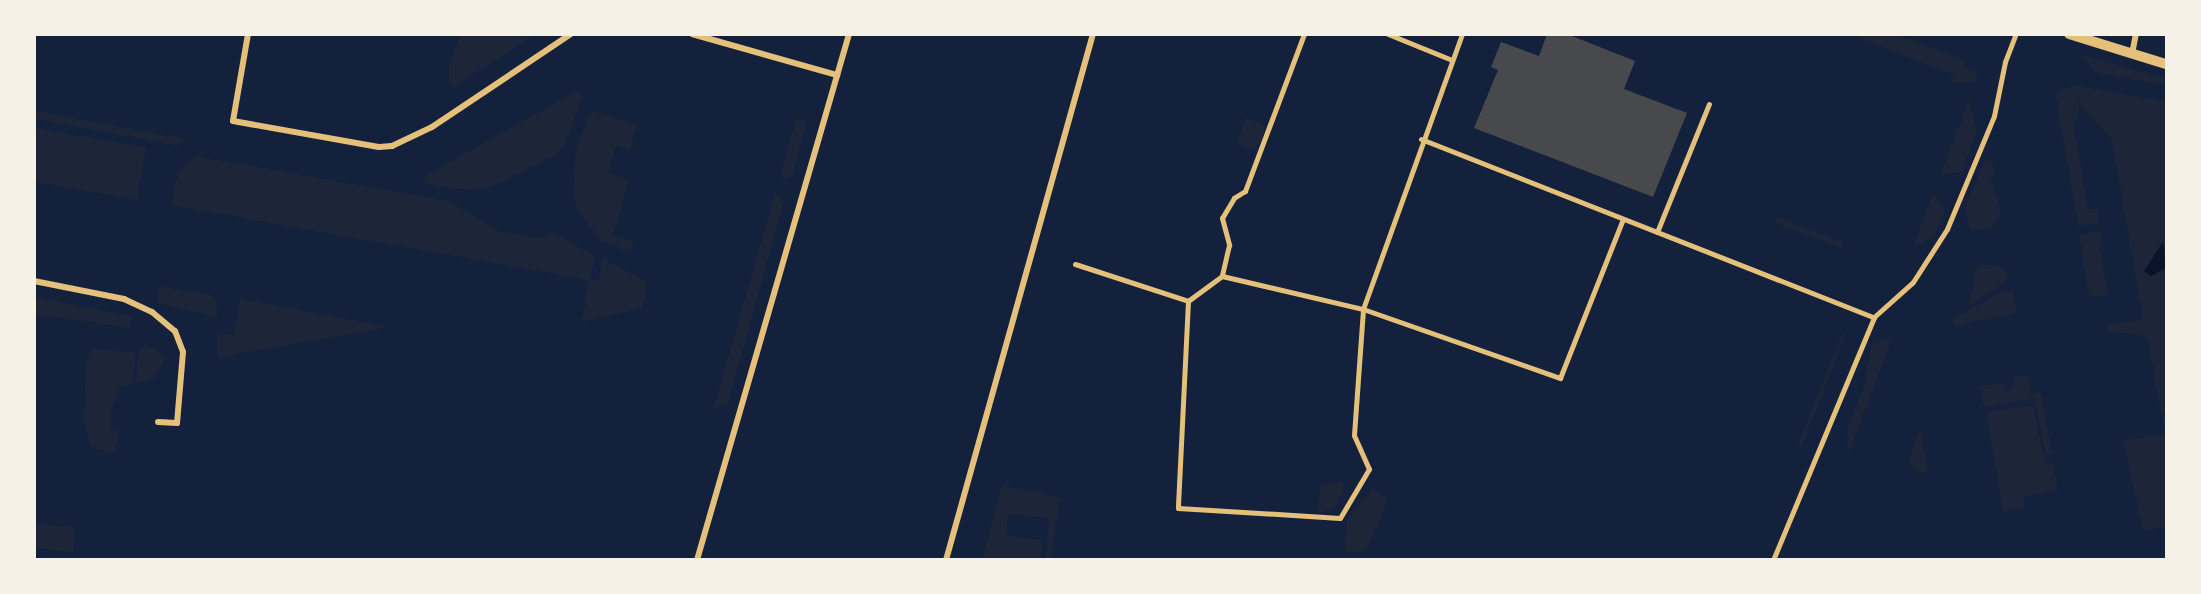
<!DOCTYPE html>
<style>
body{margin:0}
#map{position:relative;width:2201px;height:594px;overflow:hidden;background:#14213d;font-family:Figtree,sans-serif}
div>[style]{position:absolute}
.green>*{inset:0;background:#1d2539;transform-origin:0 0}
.water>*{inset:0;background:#0b132b}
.building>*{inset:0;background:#48494c}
.service>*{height:4.5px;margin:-2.25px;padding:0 2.25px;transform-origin:2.25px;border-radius:2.25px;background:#e5c07b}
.pedestrian>*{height:5px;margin:-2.5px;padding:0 2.5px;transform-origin:2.5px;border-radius:2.5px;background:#e5c07b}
.minor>*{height:6px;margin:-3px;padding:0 3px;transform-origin:3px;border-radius:3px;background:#e5c07b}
.tertiary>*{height:10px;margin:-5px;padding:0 5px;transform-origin:5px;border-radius:5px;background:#e5c07b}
span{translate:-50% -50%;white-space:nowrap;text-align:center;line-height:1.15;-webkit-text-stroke:4.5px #f6f1e7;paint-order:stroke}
.frame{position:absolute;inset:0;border:36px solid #f6f1e7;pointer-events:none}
</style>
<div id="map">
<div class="green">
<i style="clip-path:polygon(460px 35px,460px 34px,534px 35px,454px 87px,449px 78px,449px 66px)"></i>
<i style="clip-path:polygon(1852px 35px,1898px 35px,1963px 60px,1965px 67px,1978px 73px,1975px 81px,1967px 84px,1951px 82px,1953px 75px)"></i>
<i style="clip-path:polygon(2084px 56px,2166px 78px,2166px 85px,2094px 72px)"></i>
<i style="clip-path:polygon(2074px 85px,2166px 102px,2166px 527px,2143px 531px,2123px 440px,2165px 434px,2147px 336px,2107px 331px,2106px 325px,2143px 319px,2112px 140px,2077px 100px,2079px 118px,2073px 120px,2088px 209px,2097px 209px,2099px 223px,2078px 226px,2055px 92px)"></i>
<i style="clip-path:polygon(576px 91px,581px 97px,580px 102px,565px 144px,556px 155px,496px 185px,472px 190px,437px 187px,424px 182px,424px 177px)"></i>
<i style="clip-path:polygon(1969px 100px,1977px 131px,1962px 172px,1949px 174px,1941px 172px)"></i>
<i style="clip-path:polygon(593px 111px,637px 125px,630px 149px,616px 146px,608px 173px,629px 180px,613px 235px,634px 242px,630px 252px,601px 241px,578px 211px,574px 199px,575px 155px,588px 117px)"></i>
<i style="clip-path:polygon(34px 112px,35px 111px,185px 139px,180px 146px,35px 119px)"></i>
<i style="clip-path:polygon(1246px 116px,1264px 126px,1263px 139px,1252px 150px,1237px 144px)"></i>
<i style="clip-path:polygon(796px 119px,806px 122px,792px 177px,786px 179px,780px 177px)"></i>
<i style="left:35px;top:128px;width:113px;height:53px;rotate:10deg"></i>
<i style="clip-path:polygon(195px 156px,449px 201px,500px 232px,544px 238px,552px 232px,595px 256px,590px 280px,599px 280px,602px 258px,647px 282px,642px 308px,582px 322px,589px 280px,171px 205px,178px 172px)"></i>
<i style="clip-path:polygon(1992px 160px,1995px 175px,1991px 180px,2001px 210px,1991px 228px,1970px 229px,1965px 209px,1985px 161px)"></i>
<i style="clip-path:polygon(775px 193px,784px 201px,728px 404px,714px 407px)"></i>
<i style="clip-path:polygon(1933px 193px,1945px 210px,1934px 236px,1913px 247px)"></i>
<i style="left:1777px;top:217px;width:72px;height:6px;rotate:21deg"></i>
<i style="clip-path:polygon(2101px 231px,2102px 242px,2099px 243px,2108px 295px,2096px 297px,2089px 296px,2080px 243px,2080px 235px)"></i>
<i style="clip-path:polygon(1977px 265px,1997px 265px,2009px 274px,2003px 284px,1969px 305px)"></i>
<i style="clip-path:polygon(159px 286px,215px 296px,218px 317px,156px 303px)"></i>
<i style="clip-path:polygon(2013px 291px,2017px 313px,1954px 326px,1952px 320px,1997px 294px)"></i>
<i style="clip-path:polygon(34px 297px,132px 316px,130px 328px,35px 314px)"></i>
<i style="clip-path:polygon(240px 299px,390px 327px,218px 357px,218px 333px,234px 334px)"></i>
<i style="clip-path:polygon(1844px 330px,1844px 338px,1800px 450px,1799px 443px)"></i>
<i style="clip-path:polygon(1892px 338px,1889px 348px,1848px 454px,1847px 431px,1865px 383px,1872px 344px)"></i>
<i style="clip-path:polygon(146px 345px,163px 355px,164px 361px,154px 377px,136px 384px,139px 352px)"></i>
<i style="clip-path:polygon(93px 349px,135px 352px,132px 384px,119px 388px,111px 410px,110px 429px,119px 430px,115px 452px,96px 450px,90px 445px,84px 423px,86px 358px)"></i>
<i style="clip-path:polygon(2028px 375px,2031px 393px,2040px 391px,2052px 454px,2046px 455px,2034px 398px,1984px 407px,1980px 386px,2004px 383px,2005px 392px,2011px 391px,2014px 377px)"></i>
<i style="clip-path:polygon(2033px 405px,2045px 463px,2053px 463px,2058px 490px,2024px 496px,2025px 507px,2003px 511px,1986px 412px)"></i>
<i style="clip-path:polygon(1920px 427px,1928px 470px,1921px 473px,1908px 463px)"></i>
<i style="clip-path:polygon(1342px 481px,1344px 489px,1334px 508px,1317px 514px,1321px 485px)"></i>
<i style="clip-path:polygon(1002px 485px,1060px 498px,1051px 559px,1046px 559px,1049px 518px,1008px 514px,1006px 536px,1042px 540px,1041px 559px,982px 559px)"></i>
<i style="clip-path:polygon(1373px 488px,1388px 500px,1366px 552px,1345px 551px,1347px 520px)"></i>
<i style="left:35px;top:523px;width:41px;height:25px;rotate:6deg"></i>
</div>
<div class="water">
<i style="clip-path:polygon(2163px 242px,2166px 268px,2151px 276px,2144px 271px)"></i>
</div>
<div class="building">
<i style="clip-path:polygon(1547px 34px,1567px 34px,1635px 61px,1624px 89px,1687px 113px,1653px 197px,1474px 128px,1498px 70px,1491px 67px,1501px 42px,1539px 56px)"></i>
</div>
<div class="service">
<i style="left:2005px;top:62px;width:30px;rotate:-69deg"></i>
</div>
<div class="pedestrian">
<i style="left:1304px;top:34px;width:168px;rotate:110.6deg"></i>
<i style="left:1245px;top:191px;width:13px;rotate:148deg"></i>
<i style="left:1234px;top:198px;width:23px;rotate:121deg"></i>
<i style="left:1222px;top:218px;width:28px;rotate:75deg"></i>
<i style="left:1229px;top:245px;width:32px;rotate:103deg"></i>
<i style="left:1222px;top:276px;width:145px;rotate:13.2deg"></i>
<i style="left:1363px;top:309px;width:209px;rotate:19.3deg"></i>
<i style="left:1560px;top:378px;width:171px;rotate:-68.4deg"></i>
<i style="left:1388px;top:34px;width:69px;rotate:22.1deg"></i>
<i style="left:1421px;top:139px;width:487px;rotate:21.5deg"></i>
<i style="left:1657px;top:232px;width:138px;rotate:-67.9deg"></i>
<i style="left:1075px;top:264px;width:119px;rotate:18.1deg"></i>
<i style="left:1222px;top:276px;width:42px;rotate:143.7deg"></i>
<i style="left:1188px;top:301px;width:207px;rotate:92.8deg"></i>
<i style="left:1178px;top:508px;width:162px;rotate:3.5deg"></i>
<i style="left:1340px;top:518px;width:57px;rotate:-59.4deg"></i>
<i style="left:1369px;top:469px;width:37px;rotate:-114deg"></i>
<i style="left:1354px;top:435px;width:126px;rotate:-85.9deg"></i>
<i style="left:1363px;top:309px;width:292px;rotate:-70.2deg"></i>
<i style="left:1773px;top:560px;width:263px;rotate:-67.4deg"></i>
<i style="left:1874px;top:317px;width:52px;rotate:-41.9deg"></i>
<i style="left:1913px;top:282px;width:63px;rotate:-57.3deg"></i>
<i style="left:1947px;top:229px;width:122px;rotate:-67.4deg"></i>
<i style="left:1994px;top:116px;width:55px;rotate:-78.5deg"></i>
</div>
<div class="minor">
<i style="left:248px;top:34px;width:88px;rotate:99.8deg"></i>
<i style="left:233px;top:121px;width:148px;rotate:10.1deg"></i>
<i style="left:379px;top:147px;width:13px;rotate:-4deg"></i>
<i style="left:392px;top:146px;width:44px;rotate:-25.4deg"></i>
<i style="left:432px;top:127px;width:167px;rotate:-33.8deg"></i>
<i style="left:692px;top:34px;width:151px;rotate:15.8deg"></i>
<i style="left:2132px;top:54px;width:20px;rotate:-79deg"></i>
<i style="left:34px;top:281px;width:92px;rotate:11.3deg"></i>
<i style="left:124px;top:299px;width:31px;rotate:25deg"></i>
<i style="left:152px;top:312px;width:30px;rotate:40deg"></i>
<i style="left:175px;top:331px;width:22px;rotate:69deg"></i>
<i style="left:183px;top:352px;width:71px;rotate:94.8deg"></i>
<i style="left:177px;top:423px;width:19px;rotate:-177deg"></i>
<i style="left:697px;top:560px;width:548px;rotate:-73.88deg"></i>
<i style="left:946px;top:560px;width:546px;rotate:-74.39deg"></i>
</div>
<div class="tertiary">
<i style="left:2069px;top:34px;width:102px;rotate:17.2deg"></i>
</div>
<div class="frame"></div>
</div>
